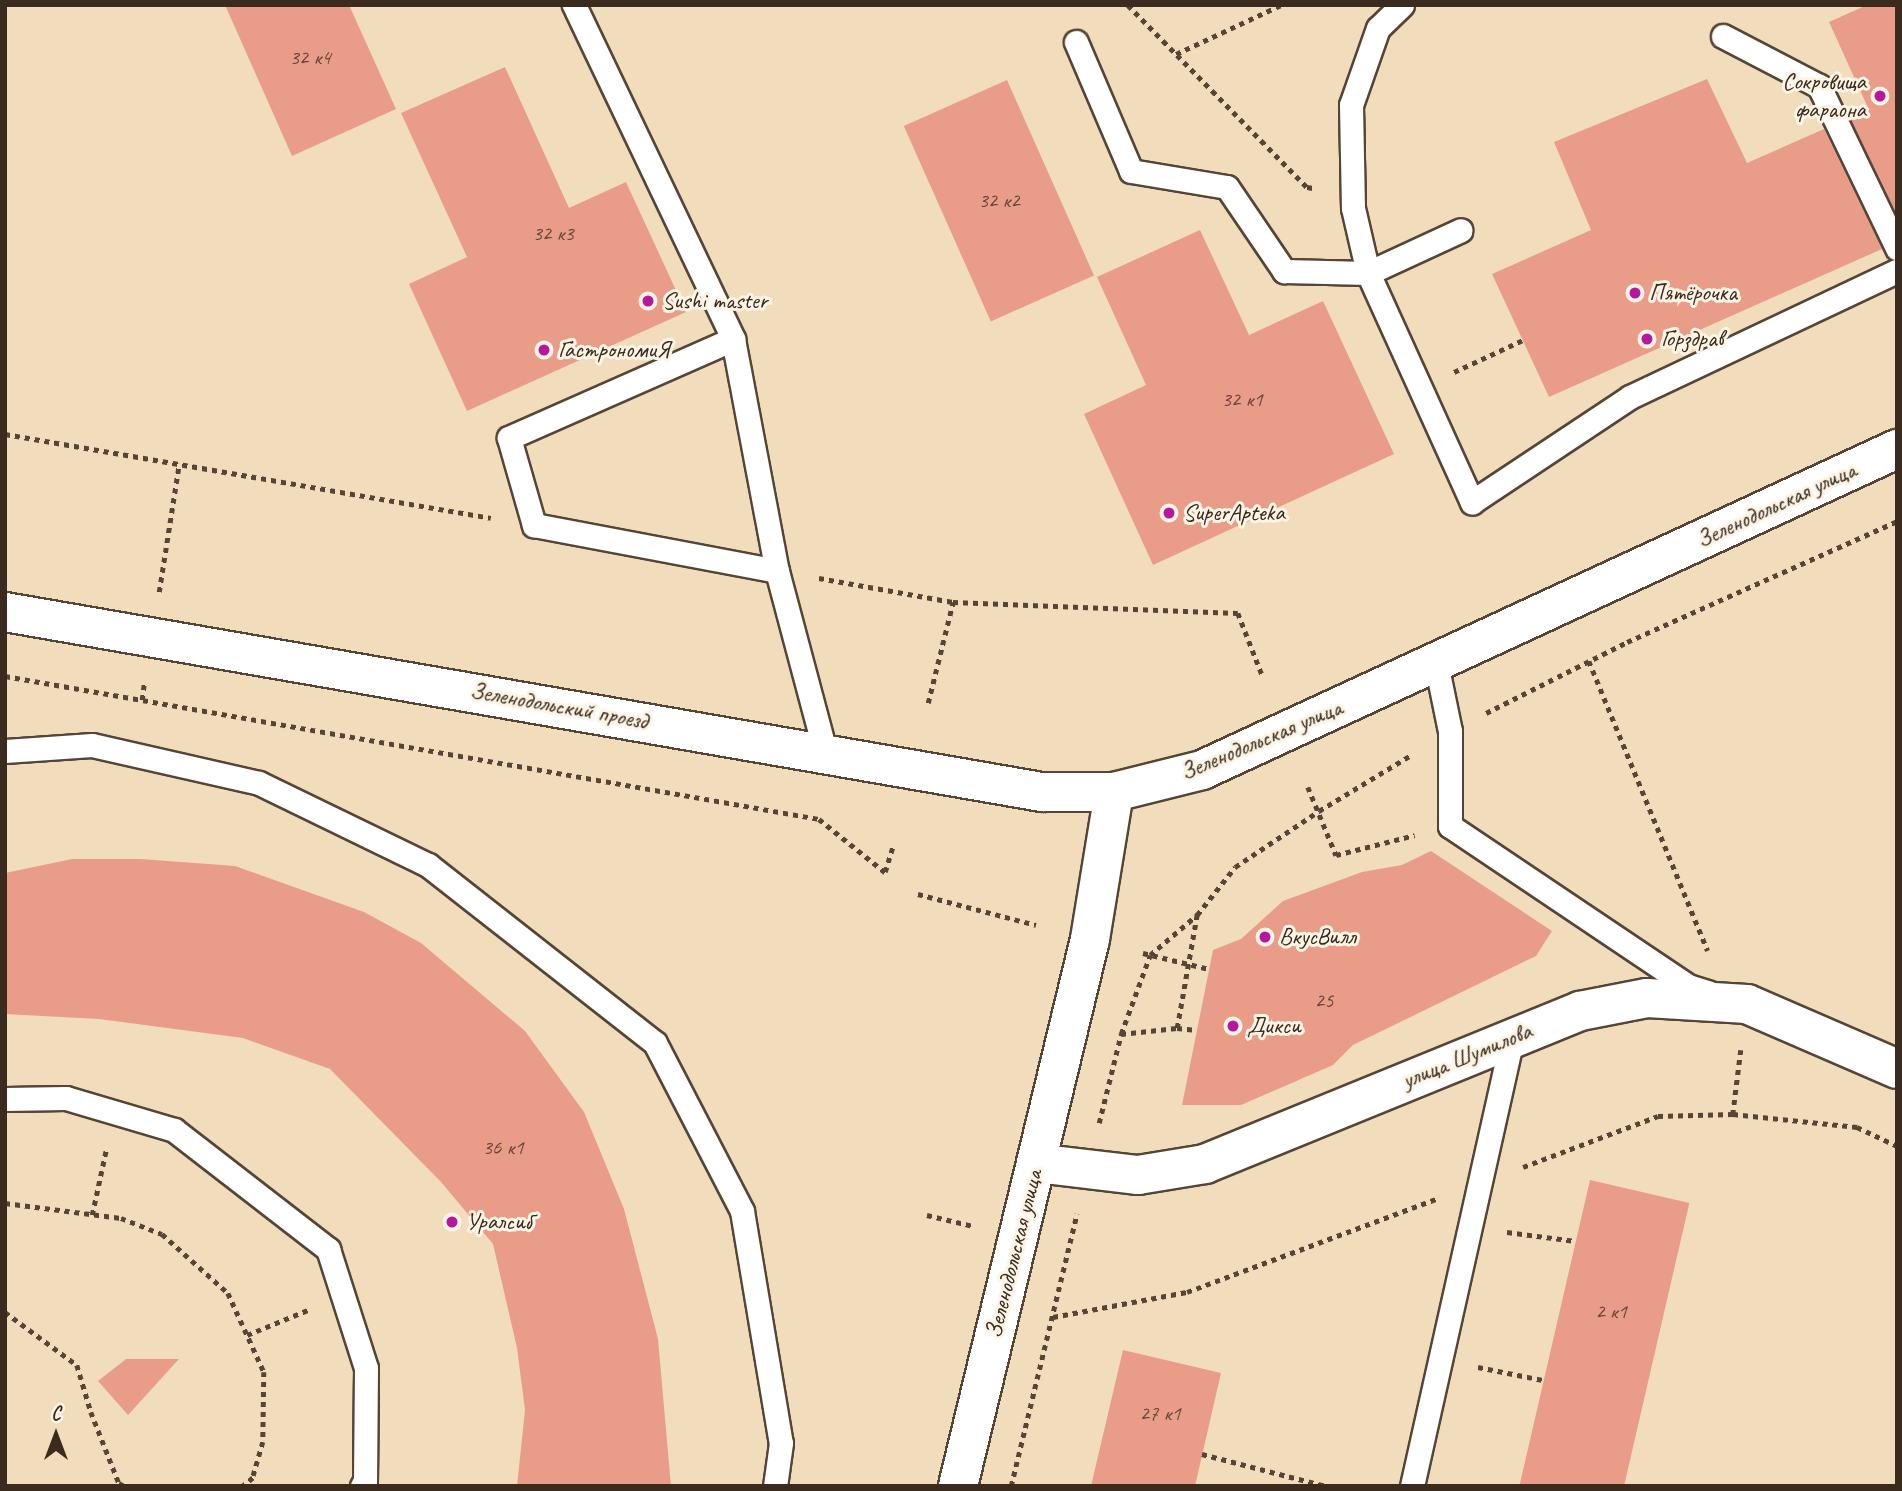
<!DOCTYPE html>
<meta charset="utf-8">
<style>
body{margin:0}
#map{position:relative;width:1902px;height:1491px;overflow:hidden;background:#f1ddbc;font-family:Caveat,sans-serif}
div>[style]{position:absolute}
.building>*{inset:0;background:#e99d89;transform-origin:0 0}
.path>*{height:4.5px;margin-top:-2.25px;transform-origin:0;background:repeating-linear-gradient(90deg,#564536 0 5px,transparent 0 10px)}
.roads{filter:drop-shadow(2px 0 #564536) drop-shadow(-2px 0 #564536) drop-shadow(0 2px #564536) drop-shadow(0 -2px #564536)}
.service>*{height:23px;margin:-11.5px;padding:0 11.5px;transform-origin:11.5px;border-radius:11.5px;background:#fff}
.minor>*{height:38px;margin:-19px;padding:0 19px;transform-origin:19px;border-radius:19px;background:#fff}
.tertiary>*{height:38px;margin:-19px;padding:0 19px;transform-origin:19px;border-radius:19px;background:#fff}
.dots>*{width:19px;height:19px;translate:-50% -50%;box-sizing:border-box;border:4px solid #fcf5e5;border-radius:50%}
span{translate:-50% -50%;white-space:nowrap;text-align:center;line-height:1.15;-webkit-text-stroke:6px #fcf5e5;paint-order:stroke}
.number-label{font-size:21px;color:#664739}
.number-label span{-webkit-text-stroke-width:0}
.poi-label{font-size:24px;color:#3b2a1e}
.right{translate:-100% -50%;text-align:right}
.left{translate:0 -50%;text-align:left}
.street-label{font-size:24px;color:#3b2a1e}
.frame{position:absolute;inset:0;border:7px solid #3b2a1e;pointer-events:none}
.north{position:absolute;left:21px;top:1400px;width:70px;height:70px;-webkit-text-stroke:5px #fcf5e5;paint-order:stroke;rotate:0deg;font-size:19px;font-weight:700;line-height:28px;text-align:center;color:#3b2a1e}
.north::after{content:'';display:block;margin:auto;width:24px;height:32px;background:#3b2a1e;clip-path:polygon(50% 0,100% 100%,50% 72%,0 100%)}
</style>
<div id="map">
<div class="building">
<i style="clip-path:polygon(225px 5px,349px 5px,396px 109px,292px 156px)"></i>
<i style="clip-path:polygon(1867px 5px,1897px 5px,1897px 215px,1850px 118px,1869px 110px,1829px 22px)"></i>
<i style="clip-path:polygon(505px 67px,569px 208px,626px 182px,686px 312px,467px 411px,409px 284px,467px 257px,401px 113px)"></i>
<i style="clip-path:polygon(1707px 79px,1747px 163px,1824px 129px,1882px 249px,1549px 397px,1492px 274px,1591px 230px,1554px 142px)"></i>
<i style="left:1007px;top:80px;width:214px;height:113px;rotate:66deg"></i>
<i style="clip-path:polygon(1200px 230px,1249px 335px,1323px 301px,1394px 454px,1153px 565px,1084px 414px,1146px 385px,1097px 277px)"></i>
<i style="clip-path:polygon(1431px 851px,1552px 931px,1536px 956px,1353px 1045px,1333px 1065px,1241px 1105px,1182px 1105px,1213px 950px,1241px 939px,1283px 901px,1362px 872px,1402px 865px)"></i>
<i style="clip-path:polygon(72px 859px,141px 859px,235px 866px,364px 912px,421px 943px,525px 1031px,584px 1112px,624px 1209px,658px 1339px,671px 1486px,517px 1486px,525px 1410px,517px 1348px,493px 1244px,441px 1182px,330px 1069px,243px 1038px,99px 1019px,5px 1014px,5px 873px)"></i>
<i style="left:1590px;top:1180px;width:102px;height:315px;rotate:13deg"></i>
<i style="clip-path:polygon(1123px 1350px,1221px 1373px,1195px 1486px,1091px 1486px)"></i>
<i style="clip-path:polygon(126px 1359px,179px 1359px,128px 1415px,98px 1381px)"></i>
</div>
<div class="path">
<i style="left:1128px;top:5px;width:255px;rotate:45.5deg"></i>
<i style="left:1307px;top:187px;width:6px;rotate:9deg"></i>
<i style="left:1176px;top:54px;width:116px;rotate:-25deg"></i>
<i style="left:1454px;top:372px;width:76px;rotate:-24.9deg"></i>
<i style="left:5px;top:434px;width:493px;rotate:9.8deg"></i>
<i style="left:819px;top:578px;width:136px;rotate:10.2deg"></i>
<i style="left:953px;top:602px;width:285px;rotate:2.2deg"></i>
<i style="left:1238px;top:613px;width:69px;rotate:68.7deg"></i>
<i style="left:159px;top:592px;width:130px;rotate:-81.1deg"></i>
<i style="left:1589px;top:661px;width:313px;rotate:67.7deg"></i>
<i style="left:5px;top:676px;width:826px;rotate:9.96deg"></i>
<i style="left:819px;top:819px;width:85px;rotate:38.8deg"></i>
<i style="left:885px;top:872px;width:28px;rotate:-73deg"></i>
<i style="left:142px;top:700px;width:16px;rotate:-83deg"></i>
<i style="left:928px;top:703px;width:104px;rotate:-76.1deg"></i>
<i style="left:1486px;top:713px;width:158px;rotate:-26.7deg"></i>
<i style="left:1627px;top:642px;width:296px;rotate:-24.1deg"></i>
<i style="left:1308px;top:787px;width:74px;rotate:67.6deg"></i>
<i style="left:1336px;top:855px;width:81px;rotate:-14.2deg"></i>
<i style="left:918px;top:894px;width:122px;rotate:14.7deg"></i>
<i style="left:1143px;top:953px;width:68px;rotate:13.6deg"></i>
<i style="left:1177px;top:1028px;width:20px;rotate:6deg"></i>
<i style="left:1121px;top:1034px;width:84px;rotate:-69.8deg"></i>
<i style="left:1150px;top:955px;width:62px;rotate:-40.4deg"></i>
<i style="left:1741px;top:1050px;width:64px;rotate:97.1deg"></i>
<i style="left:1733px;top:1114px;width:125px;rotate:6deg"></i>
<i style="left:1857px;top:1127px;width:44px;rotate:25.4deg"></i>
<i style="left:1099px;top:1123px;width:92px;rotate:-76.1deg"></i>
<i style="left:1121px;top:1034px;width:56px;rotate:-6.1deg"></i>
<i style="left:1177px;top:1028px;width:115px;rotate:-80deg"></i>
<i style="left:1197px;top:915px;width:61px;rotate:-51.6deg"></i>
<i style="left:1235px;top:867px;width:101px;rotate:-33.7deg"></i>
<i style="left:1319px;top:811px;width:108px;rotate:-31.3deg"></i>
<i style="left:1523px;top:1167px;width:144px;rotate:-20.7deg"></i>
<i style="left:1658px;top:1116px;width:75px;rotate:-1.5deg"></i>
<i style="left:5px;top:1203px;width:117px;rotate:7.4deg"></i>
<i style="left:121px;top:1218px;width:44px;rotate:21.3deg"></i>
<i style="left:162px;top:1234px;width:89px;rotate:41.8deg"></i>
<i style="left:228px;top:1293px;width:87px;rotate:65.5deg"></i>
<i style="left:264px;top:1372px;width:70px;rotate:90.8deg"></i>
<i style="left:263px;top:1442px;width:37px;rotate:106deg"></i>
<i style="left:253px;top:1478px;width:13px;rotate:141deg"></i>
<i style="left:92px;top:1215px;width:66px;rotate:-77.8deg"></i>
<i style="left:927px;top:1215px;width:47px;rotate:13.4deg"></i>
<i style="left:1507px;top:1232px;width:69px;rotate:7.5deg"></i>
<i style="left:5px;top:1312px;width:89px;rotate:36.4deg"></i>
<i style="left:77px;top:1365px;width:49px;rotate:73.4deg"></i>
<i style="left:91px;top:1412px;width:76px;rotate:68.5deg"></i>
<i style="left:119px;top:1483px;width:6px;rotate:31deg"></i>
<i style="left:1053px;top:1317px;width:136px;rotate:-10.6deg"></i>
<i style="left:1187px;top:1292px;width:266px;rotate:-20.5deg"></i>
<i style="left:247px;top:1335px;width:66px;rotate:-22.3deg"></i>
<i style="left:1478px;top:1367px;width:66px;rotate:11.3deg"></i>
<i style="left:1202px;top:1454px;width:128px;rotate:14.5deg"></i>
<i style="left:1011px;top:1486px;width:280px;rotate:-76.4deg"></i>
</div>
<div class="roads">
<div class="service">
<i style="left:574px;top:5px;width:370px;rotate:64.5deg"></i>
<i style="left:733px;top:339px;width:236px;rotate:79.3deg"></i>
<i style="left:777px;top:571px;width:187px;rotate:75.1deg"></i>
<i style="left:1402px;top:5px;width:33px;rotate:136deg"></i>
<i style="left:1378px;top:28px;width:82px;rotate:109.3deg"></i>
<i style="left:1351px;top:105px;width:103px;rotate:88.9deg"></i>
<i style="left:1353px;top:208px;width:67px;rotate:77deg"></i>
<i style="left:1368px;top:273px;width:102px;rotate:-24.8deg"></i>
<i style="left:1723px;top:36px;width:108px;rotate:27.5deg"></i>
<i style="left:1819px;top:86px;width:180px;rotate:64.3deg"></i>
<i style="left:1076px;top:42px;width:140px;rotate:66.9deg"></i>
<i style="left:1131px;top:171px;width:97px;rotate:9.5deg"></i>
<i style="left:1227px;top:187px;width:102px;rotate:55.8deg"></i>
<i style="left:1284px;top:271px;width:84px;rotate:1.4deg"></i>
<i style="left:1368px;top:273px;width:252px;rotate:65.6deg"></i>
<i style="left:1472px;top:502px;width:190px;rotate:-33.6deg"></i>
<i style="left:1630px;top:397px;width:295px;rotate:-25.3deg"></i>
<i style="left:733px;top:339px;width:245px;rotate:156.2deg"></i>
<i style="left:509px;top:438px;width:91px;rotate:74deg"></i>
<i style="left:534px;top:525px;width:247px;rotate:10.7deg"></i>
<i style="left:1436px;top:663px;width:69px;rotate:78.4deg"></i>
<i style="left:1450px;top:731px;width:95px;rotate:90deg"></i>
<i style="left:1450px;top:826px;width:287px;rotate:33.9deg"></i>
<i style="left:1688px;top:986px;width:21px;rotate:17deg"></i>
<i style="left:5px;top:751px;width:87px;rotate:-3.9deg"></i>
<i style="left:92px;top:745px;width:171px;rotate:12.8deg"></i>
<i style="left:259px;top:783px;width:188px;rotate:25.9deg"></i>
<i style="left:428px;top:865px;width:288px;rotate:38.1deg"></i>
<i style="left:655px;top:1043px;width:189px;rotate:62.6deg"></i>
<i style="left:742px;top:1211px;width:235px;rotate:80.5deg"></i>
<i style="left:781px;top:1443px;width:43px;rotate:97.9deg"></i>
<i style="left:5px;top:1099px;width:61px;rotate:-0.9deg"></i>
<i style="left:66px;top:1098px;width:113px;rotate:16.5deg"></i>
<i style="left:174px;top:1130px;width:195px;rotate:37.7deg"></i>
<i style="left:328px;top:1249px;width:125px;rotate:72.3deg"></i>
<i style="left:366px;top:1368px;width:113px;rotate:90.5deg"></i>
<i style="left:365px;top:1481px;width:6px;rotate:121deg"></i>
<i style="left:1412px;top:1486px;width:460px;rotate:-77.4deg"></i>
</div>
<div class="minor">
<i style="left:1036px;top:1163px;width:103px;rotate:6.7deg"></i>
<i style="left:1138px;top:1175px;width:68px;rotate:-9.3deg"></i>
<i style="left:1205px;top:1164px;width:405px;rotate:-22.2deg"></i>
<i style="left:1580px;top:1011px;width:68px;rotate:-11deg"></i>
<i style="left:1647px;top:998px;width:100px;rotate:3.4deg"></i>
<i style="left:1747px;top:1004px;width:163px;rotate:23.4deg"></i>
</div>
<div class="tertiary">
<i style="left:5px;top:612px;width:1053px;rotate:9.85deg"></i>
<i style="left:1042px;top:792px;width:72px"></i>
<i style="left:1114px;top:792px;width:91px;rotate:-14deg"></i>
<i style="left:1202px;top:770px;width:766px;rotate:-24.79deg"></i>
<i style="left:958px;top:1486px;width:563px;rotate:-76.43deg"></i>
<i style="left:1090px;top:939px;width:149px;rotate:-80.7deg"></i>
</div>
</div>
<div class="dots">
<i style="left:1880px;top:96px;background:#b5179e"></i>
<i style="left:1635px;top:293px;background:#b5179e"></i>
<i style="left:648px;top:301px;background:#b5179e"></i>
<i style="left:1647px;top:339px;background:#b5179e"></i>
<i style="left:544px;top:350px;background:#b5179e"></i>
<i style="left:1169px;top:513px;background:#b5179e"></i>
<i style="left:1265px;top:937px;background:#b5179e"></i>
<i style="left:1233px;top:1026px;background:#b5179e"></i>
<i style="left:452px;top:1222px;background:#b5179e"></i>
</div>
<div class="number-label">
<span style="left:310px;top:57px">32 к4</span>
<span style="left:999px;top:200px">32 к2</span>
<span style="left:553px;top:233px">32 к3</span>
<span style="left:1242px;top:399px">32 к1</span>
<span style="left:1324px;top:1000px">25</span>
<span style="left:503px;top:1147px">36 к1</span>
<span style="left:1611px;top:1311px">2 к1</span>
<span style="left:1160px;top:1413px">27 к1</span>
</div>
<div class="poi-label">
<span class="right" style="left:1866px;top:96px">Сокровища<br>фараона</span>
<span class="left" style="left:1649px;top:293px">Пятёрочка</span>
<span class="left" style="left:662px;top:301px">Sushi master</span>
<span class="left" style="left:1661px;top:339px">Горздрав</span>
<span class="left" style="left:558px;top:350px">ГастрономиЯ</span>
<span class="left" style="left:1183px;top:513px">SuperApteka</span>
<span class="left" style="left:1279px;top:937px">ВкусВилл</span>
<span class="left" style="left:1247px;top:1026px">Дикси</span>
<span class="left" style="left:466px;top:1222px">Уралсиб</span>
</div>
<div class="street-label">
<span style="left:1776px;top:505px;rotate:-25deg">Зеленодольская улица</span>
<span style="left:559px;top:706px;rotate:10deg">Зеленодольский проезд</span>
<span style="left:1261px;top:740px;rotate:-23deg">Зеленодольская улица</span>
<span style="left:1467px;top:1056px;rotate:-22deg">улица Шумилова</span>
<span style="left:1014px;top:1254px;rotate:-76deg">Зеленодольская улица</span>
</div>
<div class="frame"></div>
<div class="north">С</div>
</div>
